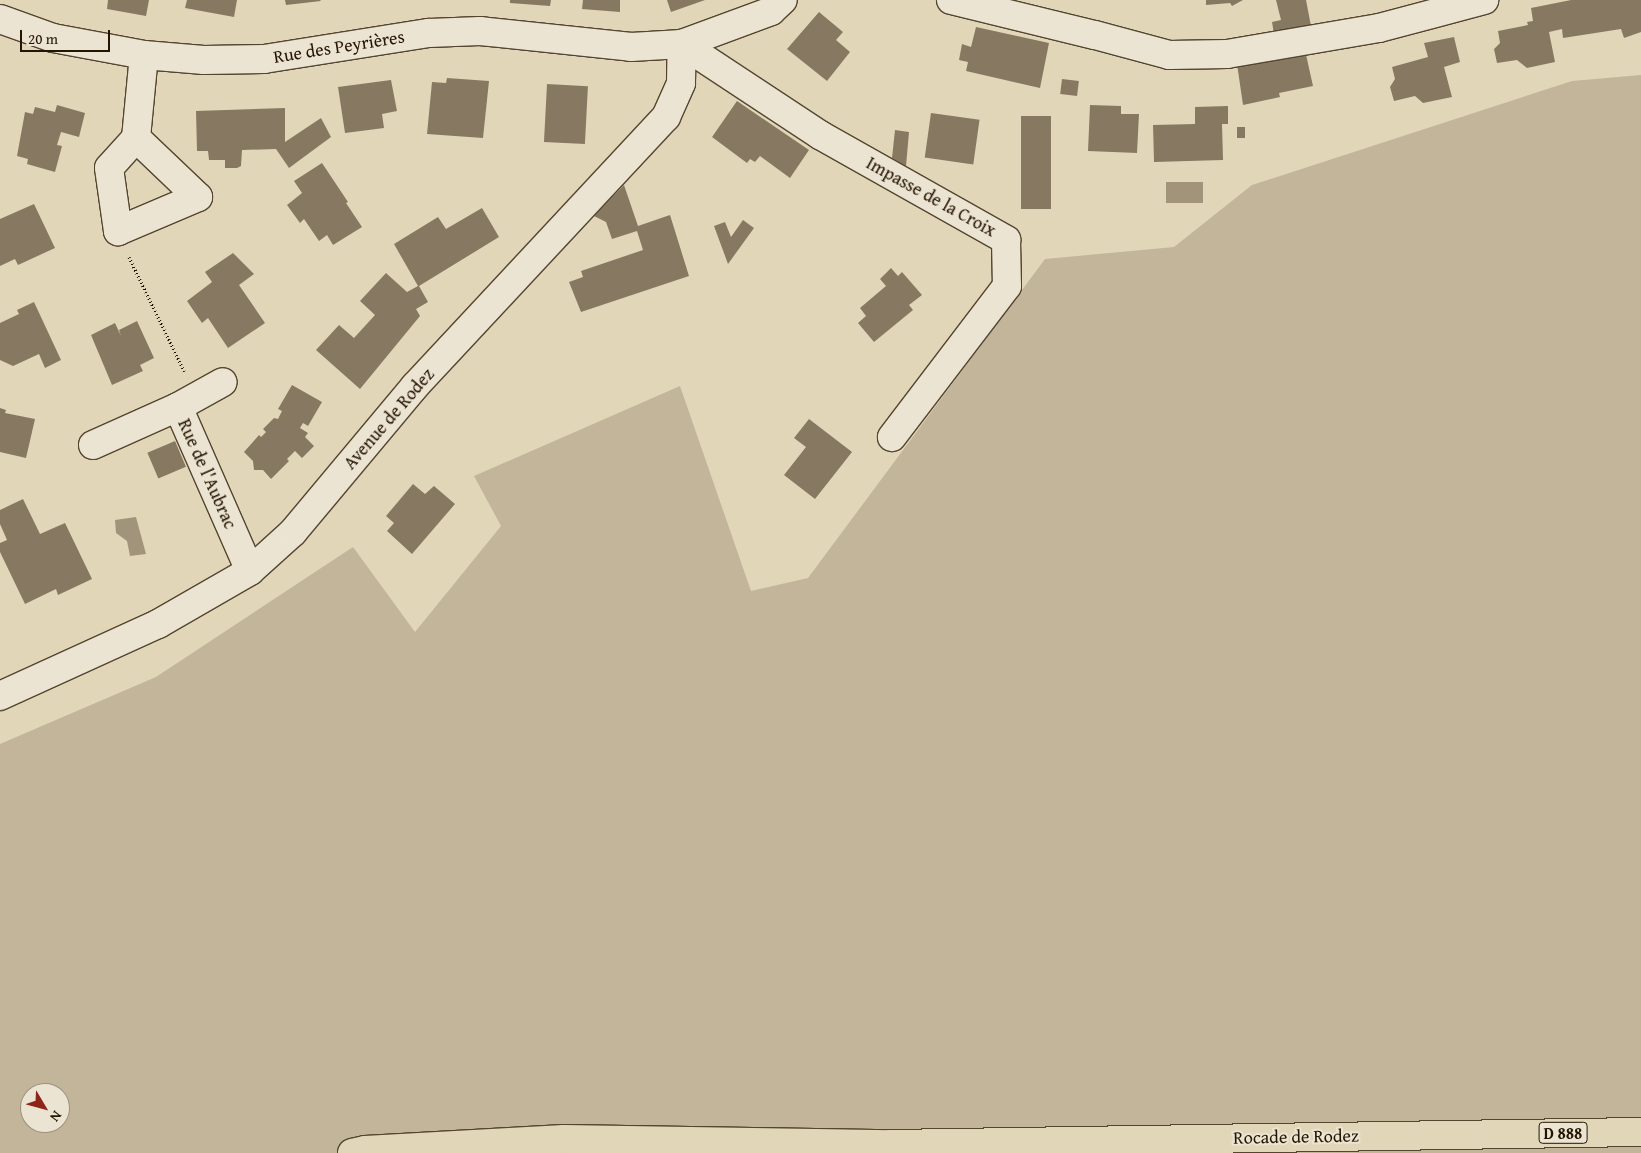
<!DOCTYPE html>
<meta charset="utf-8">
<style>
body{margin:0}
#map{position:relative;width:1641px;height:1153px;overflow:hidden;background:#e2d6b9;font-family:"Gentium Book Plus",serif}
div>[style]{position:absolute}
.green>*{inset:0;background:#c2b59a}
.water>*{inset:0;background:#a1947a;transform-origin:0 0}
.building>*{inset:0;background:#877961;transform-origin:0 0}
.path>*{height:3px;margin-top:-1.5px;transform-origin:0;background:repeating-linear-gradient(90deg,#241501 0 1px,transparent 0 3.5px)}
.roads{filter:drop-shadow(1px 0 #54452f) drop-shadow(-1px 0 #54452f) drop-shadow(0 1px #54452f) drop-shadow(0 -1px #54452f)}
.minor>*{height:28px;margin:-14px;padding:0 14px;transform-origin:14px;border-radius:14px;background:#ece4d2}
.highway>*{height:28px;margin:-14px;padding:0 14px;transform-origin:14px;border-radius:14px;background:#e2d6b9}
span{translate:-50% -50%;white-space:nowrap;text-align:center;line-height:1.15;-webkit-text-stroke:4px #ece4d2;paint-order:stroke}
.shield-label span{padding:1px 4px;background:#ece4d2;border:1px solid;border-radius:4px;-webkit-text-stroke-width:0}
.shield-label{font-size:16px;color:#241501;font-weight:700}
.street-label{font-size:18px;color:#241501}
.north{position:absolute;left:20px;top:1083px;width:50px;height:50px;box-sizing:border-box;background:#ece4d2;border:1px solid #9c917e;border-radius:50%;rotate:127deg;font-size:14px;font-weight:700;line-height:20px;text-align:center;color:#241501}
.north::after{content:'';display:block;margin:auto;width:18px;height:22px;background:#8f2418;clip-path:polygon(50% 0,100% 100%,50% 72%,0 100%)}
.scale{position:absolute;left:20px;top:30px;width:90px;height:22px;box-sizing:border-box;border:2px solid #241501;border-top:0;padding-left:6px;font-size:15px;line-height:18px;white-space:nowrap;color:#241501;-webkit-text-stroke:4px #ece4d2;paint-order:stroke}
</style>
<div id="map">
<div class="green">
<i style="clip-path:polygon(evenodd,1641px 75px,1641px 1153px,0 1153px,0 744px,156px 677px,353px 547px,415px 632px,501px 526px,474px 476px,680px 386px,751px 591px,808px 578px,1045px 259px,1174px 247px,1252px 185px,1572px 81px,1641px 75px,30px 1093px,60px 1093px,60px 1123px,30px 1123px,30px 1093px)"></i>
</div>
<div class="water">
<i style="left:1166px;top:182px;width:37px;height:21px"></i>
<i style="clip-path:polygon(136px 517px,146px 554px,130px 556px,127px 541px,116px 533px,115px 520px)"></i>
</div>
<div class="building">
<i style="clip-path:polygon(108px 0,149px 0,146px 16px,107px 9px)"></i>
<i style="clip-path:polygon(187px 0,237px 0,234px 17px,185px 8px)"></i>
<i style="clip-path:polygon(285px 0,320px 0,321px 1px,286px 5px)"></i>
<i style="clip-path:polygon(510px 0,551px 0,550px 6px,510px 3px)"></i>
<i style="clip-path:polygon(583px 0,620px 0,620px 12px,582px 9px)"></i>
<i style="clip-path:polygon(667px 0,705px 0,671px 12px)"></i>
<i style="clip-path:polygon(1206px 0,1243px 0,1232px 6px,1230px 3px,1206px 5px)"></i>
<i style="clip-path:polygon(1276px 0,1306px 0,1311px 26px,1274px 34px,1272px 22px,1281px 20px)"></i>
<i style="clip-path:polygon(1571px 0,1641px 0,1641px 32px,1624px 38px,1621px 29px,1563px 38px,1562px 29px,1549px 32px,1555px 62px,1527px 68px,1517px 60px,1497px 63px,1494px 49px,1500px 43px,1498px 31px,1528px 25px,1527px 22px,1533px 21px,1531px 8px)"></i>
<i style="clip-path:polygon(819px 12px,843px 32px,836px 40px,850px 52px,827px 81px,787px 49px)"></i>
<i style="clip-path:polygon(976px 27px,1049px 43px,1040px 88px,966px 71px,968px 62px,959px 60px,962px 44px,971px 47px)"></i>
<i style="clip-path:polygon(1454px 37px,1460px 62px,1444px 67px,1452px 97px,1423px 103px,1415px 96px,1394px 101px,1390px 87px,1395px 79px,1392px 67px,1428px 57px,1424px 43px)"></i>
<i style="clip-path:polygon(1305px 50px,1313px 86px,1279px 93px,1280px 97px,1243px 105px,1237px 64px)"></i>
<i style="clip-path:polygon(447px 78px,489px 81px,483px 138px,427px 134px,432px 82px,446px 83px)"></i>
<i style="left:1062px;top:79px;width:17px;height:15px;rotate:7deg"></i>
<i style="clip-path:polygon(391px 80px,397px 111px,382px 114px,384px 128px,345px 133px,338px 87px)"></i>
<i style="left:547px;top:84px;width:41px;height:58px;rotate:3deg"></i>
<i style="clip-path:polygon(737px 101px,809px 150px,790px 178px,760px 156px,755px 162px,750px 159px,747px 163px,712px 137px)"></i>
<i style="clip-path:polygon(57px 105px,85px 113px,79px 137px,61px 132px,57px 145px,62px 146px,55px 172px,27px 164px,28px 159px,17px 156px,25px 112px,33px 114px,35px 107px,55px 112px)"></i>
<i style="clip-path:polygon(1090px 105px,1121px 106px,1121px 114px,1139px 114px,1137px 153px,1088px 151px)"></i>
<i style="clip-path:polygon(1228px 106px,1228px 124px,1222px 124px,1223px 160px,1154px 162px,1153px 125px,1195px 124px,1195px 107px)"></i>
<i style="clip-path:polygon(285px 108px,285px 142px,321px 118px,331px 137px,289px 168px,276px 149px,242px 150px,241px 166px,237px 168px,225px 168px,225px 160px,209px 160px,208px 151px,197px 151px,196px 111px)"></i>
<i style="left:931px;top:113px;width:49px;height:45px;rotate:8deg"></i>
<i style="left:1051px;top:116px;width:93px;height:30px;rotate:90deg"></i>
<i style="left:1245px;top:127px;width:11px;height:8px;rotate:90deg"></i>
<i style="clip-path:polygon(895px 130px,909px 132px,906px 166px,892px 158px)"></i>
<i style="clip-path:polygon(322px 163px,348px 202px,346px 203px,362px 227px,333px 245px,327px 235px,319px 241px,304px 219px,300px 223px,287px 205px,302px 193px,294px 181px)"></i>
<i style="clip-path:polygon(624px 185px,638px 226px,670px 215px,689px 276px,581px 312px,569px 282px,583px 277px,581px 271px,643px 250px,637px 231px,612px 239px,606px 222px,594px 216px)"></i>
<i style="clip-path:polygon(34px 204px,55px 248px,18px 265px,15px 259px,0 266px,0 219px)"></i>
<i style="clip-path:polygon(482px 208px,499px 237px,419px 286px,428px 302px,416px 309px,420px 316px,360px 389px,316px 350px,339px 325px,354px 338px,375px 315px,360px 301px,386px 273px,407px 292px,418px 286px,394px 244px,438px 217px,446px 229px)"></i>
<i style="clip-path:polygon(743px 220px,754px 228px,728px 264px,714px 226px,725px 222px,731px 237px)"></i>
<i style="clip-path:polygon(233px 253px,254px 274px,239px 285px,265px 323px,228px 348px,208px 318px,202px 323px,187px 301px,212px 282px,205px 272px)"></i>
<i style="clip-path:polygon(891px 268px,898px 276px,902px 272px,922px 295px,909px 305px,913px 310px,874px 342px,858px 323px,866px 316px,860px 308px,886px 286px,880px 279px)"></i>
<i style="clip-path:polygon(34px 302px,61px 360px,45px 368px,39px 354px,13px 366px,0 360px,0 323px,19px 314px,17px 310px)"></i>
<i style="clip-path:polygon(137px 321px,154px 358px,140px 365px,143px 371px,112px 385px,91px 335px,115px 323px,121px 336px,119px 330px)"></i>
<i style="clip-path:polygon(292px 385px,322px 402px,308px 426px,303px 423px,300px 428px,308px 433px,305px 437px,314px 446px,302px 458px,295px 451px,287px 459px,289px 461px,271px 479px,263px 470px,254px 470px,253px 461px,244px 452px,259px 435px,261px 437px,266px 432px,263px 429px,274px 418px,278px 419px,282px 411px,278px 409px)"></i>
<i style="clip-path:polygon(0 408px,6px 410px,5px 413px,35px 419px,26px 458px,0 452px)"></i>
<i style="clip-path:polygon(809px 419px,852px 452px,815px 499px,784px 475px,806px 447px,794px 438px)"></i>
<i style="left:175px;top:441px;width:28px;height:30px;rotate:67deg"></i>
<i style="clip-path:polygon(413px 484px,425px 494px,434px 486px,455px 504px,412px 554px,387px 531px,394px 523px,386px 516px)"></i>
<i style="clip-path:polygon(23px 499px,40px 534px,65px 523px,92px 579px,58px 595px,56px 589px,25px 604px,0 552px,0 543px,7px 540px,0 524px,0 510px)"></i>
</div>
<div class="path">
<i style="left:129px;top:257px;width:127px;rotate:64.2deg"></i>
</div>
<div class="roads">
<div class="minor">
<i style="left:951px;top:0;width:148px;rotate:13.7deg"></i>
<i style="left:1095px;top:35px;width:77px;rotate:15.1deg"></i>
<i style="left:1169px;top:55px;width:58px;rotate:-1deg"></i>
<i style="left:1227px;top:54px;width:154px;rotate:-9.7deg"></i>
<i style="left:1379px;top:28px;width:109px;rotate:-14.9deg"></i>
<i style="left:0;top:19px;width:56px;rotate:19.7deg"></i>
<i style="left:53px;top:38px;width:93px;rotate:10.6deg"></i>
<i style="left:144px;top:55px;width:60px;rotate:4.8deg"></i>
<i style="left:204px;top:60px;width:60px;rotate:-1deg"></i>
<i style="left:264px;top:59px;width:167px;rotate:-9deg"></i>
<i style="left:429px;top:33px;width:51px;rotate:-2.2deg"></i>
<i style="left:480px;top:31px;width:152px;rotate:6deg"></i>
<i style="left:631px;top:47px;width:51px;rotate:-3.4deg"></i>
<i style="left:682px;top:44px;width:95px;rotate:-20.3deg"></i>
<i style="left:771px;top:11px;width:16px;rotate:-43deg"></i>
<i style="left:682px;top:44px;width:165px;rotate:33.4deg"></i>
<i style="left:820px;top:135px;width:214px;rotate:29.4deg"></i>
<i style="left:1006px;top:240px;width:46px;rotate:88.8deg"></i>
<i style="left:1007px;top:286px;width:190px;rotate:127.3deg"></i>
<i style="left:136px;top:138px;width:40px;rotate:132deg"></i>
<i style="left:109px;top:168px;width:64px;rotate:81.9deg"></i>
<i style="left:118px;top:231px;width:87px;rotate:-23deg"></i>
<i style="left:198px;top:197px;width:86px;rotate:-136.4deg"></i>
<i style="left:136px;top:138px;width:83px;rotate:-84.5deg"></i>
<i style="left:178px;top:407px;width:51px;rotate:-29.1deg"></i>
<i style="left:93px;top:445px;width:93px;rotate:-24.1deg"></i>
<i style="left:178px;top:407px;width:179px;rotate:66.3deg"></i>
<i style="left:0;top:696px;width:174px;rotate:-24.5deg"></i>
<i style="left:158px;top:624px;width:106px;rotate:-29.9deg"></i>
<i style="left:250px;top:571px;width:58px;rotate:-42.2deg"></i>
<i style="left:293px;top:532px;width:190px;rotate:-50.1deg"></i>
<i style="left:415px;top:386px;width:368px;rotate:-47deg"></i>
<i style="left:666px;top:117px;width:37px;rotate:-66deg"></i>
<i style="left:681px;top:83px;width:39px;rotate:-89deg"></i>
</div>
<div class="highway">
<i style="left:352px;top:1153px;width:13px;rotate:-13deg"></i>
<i style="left:365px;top:1150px;width:199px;rotate:-3.2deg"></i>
<i style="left:564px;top:1139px;width:327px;rotate:0.9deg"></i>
<i style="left:891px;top:1144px;width:750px;rotate:-0.92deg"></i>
</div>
</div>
<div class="shield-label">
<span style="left:1563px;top:1133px">D 888</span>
</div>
<div class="street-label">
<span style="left:339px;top:47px;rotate:-9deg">Rue des Peyrières</span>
<span style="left:931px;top:197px;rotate:29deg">Impasse de la Croix</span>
<span style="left:389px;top:419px;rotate:-49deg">Avenue de Rodez</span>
<span style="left:207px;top:474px;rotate:66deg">Rue de l'Aubrac</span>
<span style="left:1296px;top:1137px;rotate:-1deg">Rocade de Rodez</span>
</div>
<div class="north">N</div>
<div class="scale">20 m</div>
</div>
